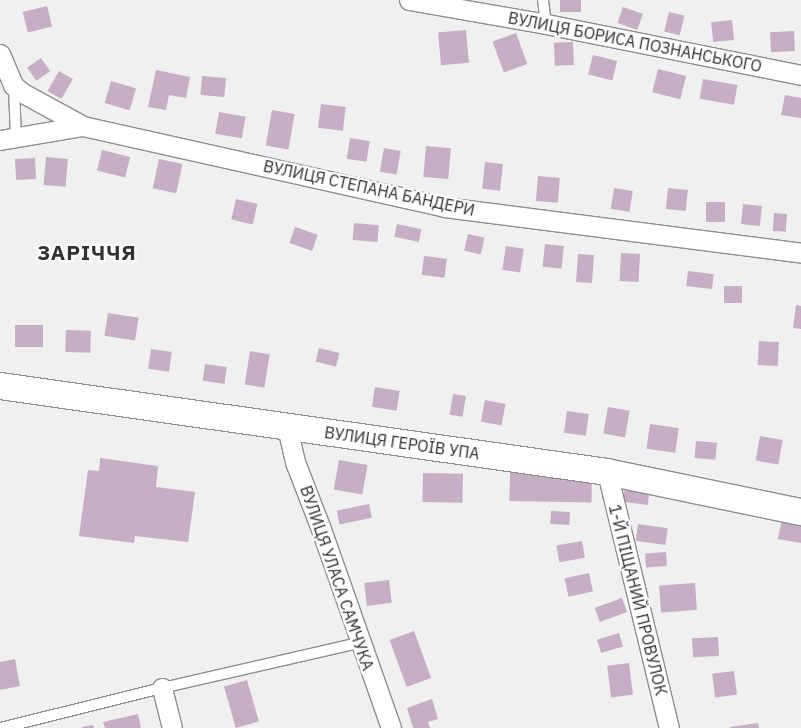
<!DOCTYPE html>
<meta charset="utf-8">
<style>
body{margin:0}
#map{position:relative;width:801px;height:728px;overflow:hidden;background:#f0f0f1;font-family:"IBM Plex Sans",sans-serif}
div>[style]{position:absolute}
.building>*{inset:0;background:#c6aec4;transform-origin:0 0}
.roads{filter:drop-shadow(1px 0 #8e8e8f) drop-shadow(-1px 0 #8e8e8f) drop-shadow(0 1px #8e8e8f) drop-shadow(0 -1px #8e8e8f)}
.lane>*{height:10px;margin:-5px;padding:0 5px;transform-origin:5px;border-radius:5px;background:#fff}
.street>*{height:19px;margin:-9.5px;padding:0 9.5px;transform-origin:9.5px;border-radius:9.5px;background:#fff}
.secondary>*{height:26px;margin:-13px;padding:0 13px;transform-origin:13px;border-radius:13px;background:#fff}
span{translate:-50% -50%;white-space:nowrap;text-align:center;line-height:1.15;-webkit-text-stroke:4.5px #fefdff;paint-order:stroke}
.street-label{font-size:16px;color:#2e2e2e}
.district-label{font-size:21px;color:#323233;font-weight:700;letter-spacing:1px}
</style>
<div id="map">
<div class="building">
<i style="left:560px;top:0;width:21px;height:12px"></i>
<i style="left:47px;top:6px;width:21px;height:25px;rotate:76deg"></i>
<i style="left:623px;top:7px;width:21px;height:17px;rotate:19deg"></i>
<i style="left:669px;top:12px;width:16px;height:20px;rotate:14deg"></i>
<i style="left:732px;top:20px;width:20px;height:21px;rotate:84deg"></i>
<i style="left:466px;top:30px;width:33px;height:28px;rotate:85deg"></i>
<i style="left:794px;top:31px;width:20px;height:24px;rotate:87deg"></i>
<i style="left:516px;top:33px;width:33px;height:25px;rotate:70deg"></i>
<i style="left:573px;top:42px;width:23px;height:19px;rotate:88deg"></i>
<i style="left:593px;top:55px;width:25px;height:20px;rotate:14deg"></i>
<i style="left:41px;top:58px;width:16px;height:17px;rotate:55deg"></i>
<i style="left:658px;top:69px;width:29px;height:24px;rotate:14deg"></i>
<i style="clip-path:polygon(156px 70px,190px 77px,186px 98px,169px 95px,166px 110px,148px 107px)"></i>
<i style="left:59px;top:71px;width:16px;height:23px;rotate:30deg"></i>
<i style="left:202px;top:76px;width:24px;height:19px;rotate:5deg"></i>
<i style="left:703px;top:79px;width:35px;height:20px;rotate:10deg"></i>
<i style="left:111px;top:81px;width:26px;height:23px;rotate:16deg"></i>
<i style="clip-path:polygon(785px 95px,801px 98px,801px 118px,781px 115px)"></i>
<i style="left:321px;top:104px;width:25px;height:24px;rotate:7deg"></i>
<i style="left:272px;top:110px;width:23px;height:36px;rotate:10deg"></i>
<i style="left:219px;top:112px;width:27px;height:22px;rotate:10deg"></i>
<i style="left:350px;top:138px;width:20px;height:21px;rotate:9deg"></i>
<i style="left:426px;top:146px;width:25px;height:31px;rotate:5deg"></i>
<i style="left:384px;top:148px;width:17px;height:24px;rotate:10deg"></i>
<i style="left:102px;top:150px;width:29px;height:21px;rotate:14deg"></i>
<i style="left:46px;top:157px;width:22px;height:28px;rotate:5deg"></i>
<i style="left:35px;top:158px;width:21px;height:20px;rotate:87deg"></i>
<i style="left:159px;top:159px;width:24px;height:30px;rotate:12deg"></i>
<i style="left:485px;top:162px;width:18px;height:27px;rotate:6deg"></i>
<i style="left:538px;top:176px;width:22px;height:25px;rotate:5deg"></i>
<i style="left:614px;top:188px;width:19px;height:21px;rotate:9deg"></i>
<i style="left:668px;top:188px;width:20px;height:21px;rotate:6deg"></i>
<i style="left:236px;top:199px;width:22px;height:21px;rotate:13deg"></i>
<i style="left:725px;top:202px;width:20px;height:19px;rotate:90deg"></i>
<i style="left:743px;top:204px;width:19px;height:20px;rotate:6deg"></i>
<i style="left:774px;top:213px;width:13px;height:18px;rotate:4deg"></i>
<i style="left:354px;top:223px;width:25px;height:17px;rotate:5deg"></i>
<i style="left:397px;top:224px;width:25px;height:13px;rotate:12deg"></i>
<i style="left:295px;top:227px;width:24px;height:17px;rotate:19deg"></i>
<i style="left:468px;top:234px;width:17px;height:17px;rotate:13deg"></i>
<i style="left:545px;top:244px;width:19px;height:23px;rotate:6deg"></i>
<i style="left:506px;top:246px;width:18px;height:24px;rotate:9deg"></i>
<i style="left:621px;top:253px;width:19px;height:28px;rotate:3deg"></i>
<i style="left:578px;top:254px;width:16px;height:28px;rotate:4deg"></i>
<i style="left:424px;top:256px;width:23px;height:19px;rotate:7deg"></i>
<i style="left:688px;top:271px;width:26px;height:15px;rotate:7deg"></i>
<i style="left:724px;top:286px;width:18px;height:17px"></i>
<i style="clip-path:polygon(796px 305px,801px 306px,801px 329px,793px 328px)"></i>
<i style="left:108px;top:313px;width:31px;height:23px;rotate:9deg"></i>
<i style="left:15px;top:325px;width:28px;height:22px"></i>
<i style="left:66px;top:330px;width:25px;height:22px;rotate:2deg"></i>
<i style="left:759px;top:341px;width:20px;height:24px;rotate:3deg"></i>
<i style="left:319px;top:348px;width:21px;height:14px;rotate:14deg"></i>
<i style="left:151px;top:349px;width:21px;height:20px;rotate:8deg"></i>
<i style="left:250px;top:351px;width:20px;height:34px;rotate:9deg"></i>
<i style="left:205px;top:364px;width:22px;height:17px;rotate:8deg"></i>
<i style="left:375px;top:387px;width:25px;height:20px;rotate:9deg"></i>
<i style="left:453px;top:394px;width:13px;height:21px;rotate:9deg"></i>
<i style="left:485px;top:400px;width:21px;height:22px;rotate:11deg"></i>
<i style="left:608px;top:407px;width:22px;height:27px;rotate:10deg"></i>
<i style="left:567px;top:411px;width:22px;height:22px;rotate:8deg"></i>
<i style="left:650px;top:424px;width:29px;height:25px;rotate:8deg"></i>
<i style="left:760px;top:436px;width:23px;height:25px;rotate:10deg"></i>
<i style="left:696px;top:441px;width:21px;height:17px;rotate:5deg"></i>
<i style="clip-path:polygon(100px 458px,158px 466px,156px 487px,195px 492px,188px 542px,135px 536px,134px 543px,79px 536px,88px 470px,99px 471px)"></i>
<i style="left:339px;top:460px;width:29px;height:30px;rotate:10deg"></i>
<i style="left:510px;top:471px;width:82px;height:30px;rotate:1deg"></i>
<i style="left:423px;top:473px;width:40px;height:29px;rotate:1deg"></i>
<i style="left:625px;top:485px;width:25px;height:17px;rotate:7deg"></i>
<i style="left:369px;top:504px;width:14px;height:33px;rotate:78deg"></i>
<i style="left:551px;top:511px;width:19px;height:13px;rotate:3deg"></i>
<i style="clip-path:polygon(782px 518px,801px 522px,801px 543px,778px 539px)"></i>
<i style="left:638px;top:524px;width:30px;height:17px;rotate:8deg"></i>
<i style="left:582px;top:541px;width:17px;height:26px;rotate:80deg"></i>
<i style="left:666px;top:552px;width:14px;height:21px;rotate:86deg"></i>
<i style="left:589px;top:573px;width:19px;height:25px;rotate:78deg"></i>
<i style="left:389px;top:580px;width:23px;height:25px;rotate:83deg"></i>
<i style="left:695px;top:583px;width:27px;height:36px;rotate:86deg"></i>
<i style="left:622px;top:598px;width:15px;height:29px;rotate:70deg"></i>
<i style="left:414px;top:631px;width:50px;height:26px;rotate:70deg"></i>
<i style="left:619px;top:633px;width:14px;height:23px;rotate:73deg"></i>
<i style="left:718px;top:637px;width:19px;height:26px;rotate:87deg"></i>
<i style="clip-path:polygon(15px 659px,20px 686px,0 690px,0 662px)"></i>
<i style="left:629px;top:663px;width:32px;height:22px;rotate:83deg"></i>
<i style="left:734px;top:671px;width:24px;height:22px;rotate:83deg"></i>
<i style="left:247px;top:680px;width:43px;height:24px;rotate:74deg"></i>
<i style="clip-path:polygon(432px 699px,438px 719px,428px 722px,430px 728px,413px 728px,407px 708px)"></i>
<i style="clip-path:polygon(138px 714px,141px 728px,105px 728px,103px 722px)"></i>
<i style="clip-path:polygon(758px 723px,759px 728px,730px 728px,730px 727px)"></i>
<i style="clip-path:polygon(93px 725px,94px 728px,82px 728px,82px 727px)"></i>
</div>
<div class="roads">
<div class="lane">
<i style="left:543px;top:0;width:24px;rotate:83deg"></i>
<i style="left:14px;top:87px;width:51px;rotate:87.8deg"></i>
<i style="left:1px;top:728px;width:166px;rotate:-14deg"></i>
<i style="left:162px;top:688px;width:202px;rotate:-12.9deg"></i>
</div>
<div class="street">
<i style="left:409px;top:0;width:139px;rotate:9.9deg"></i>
<i style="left:546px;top:24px;width:260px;rotate:11.3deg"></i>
<i style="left:0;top:54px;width:34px;rotate:67deg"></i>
<i style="left:13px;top:85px;width:11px;rotate:41deg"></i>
<i style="left:21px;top:92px;width:71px;rotate:28.7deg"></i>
<i style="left:0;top:140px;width:84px;rotate:-9.6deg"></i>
<i style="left:83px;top:126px;width:370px;rotate:12.6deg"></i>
<i style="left:444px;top:207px;width:360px;rotate:7.3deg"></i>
<i style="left:287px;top:427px;width:36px;rotate:77deg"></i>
<i style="left:295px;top:462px;width:72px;rotate:68.8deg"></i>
<i style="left:321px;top:529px;width:211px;rotate:70.6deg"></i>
<i style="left:607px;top:472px;width:263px;rotate:76.4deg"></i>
<i style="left:162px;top:688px;width:41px;rotate:76deg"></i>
</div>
<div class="secondary">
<i style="left:0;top:386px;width:613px;rotate:8.06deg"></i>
<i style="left:607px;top:472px;width:198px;rotate:11.7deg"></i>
</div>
</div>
<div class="street-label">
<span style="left:635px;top:42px;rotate:11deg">ВУЛИЦЯ БОРИСА ПОЗНАНСЬКОГО</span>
<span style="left:369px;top:188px;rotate:12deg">ВУЛИЦЯ СТЕПАНА БАНДЕРИ</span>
<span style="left:402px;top:443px;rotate:8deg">ВУЛИЦЯ ГЕРОЇВ УПА</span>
<span style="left:337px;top:578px;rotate:71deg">ВУЛИЦЯ УЛАСА САМЧУКА</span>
<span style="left:638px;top:600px;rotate:76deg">1-Й ПІЩАНИЙ ПРОВУЛОК</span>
</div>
<div class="district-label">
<span style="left:87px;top:252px">ЗАРІЧЧЯ</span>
</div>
</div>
